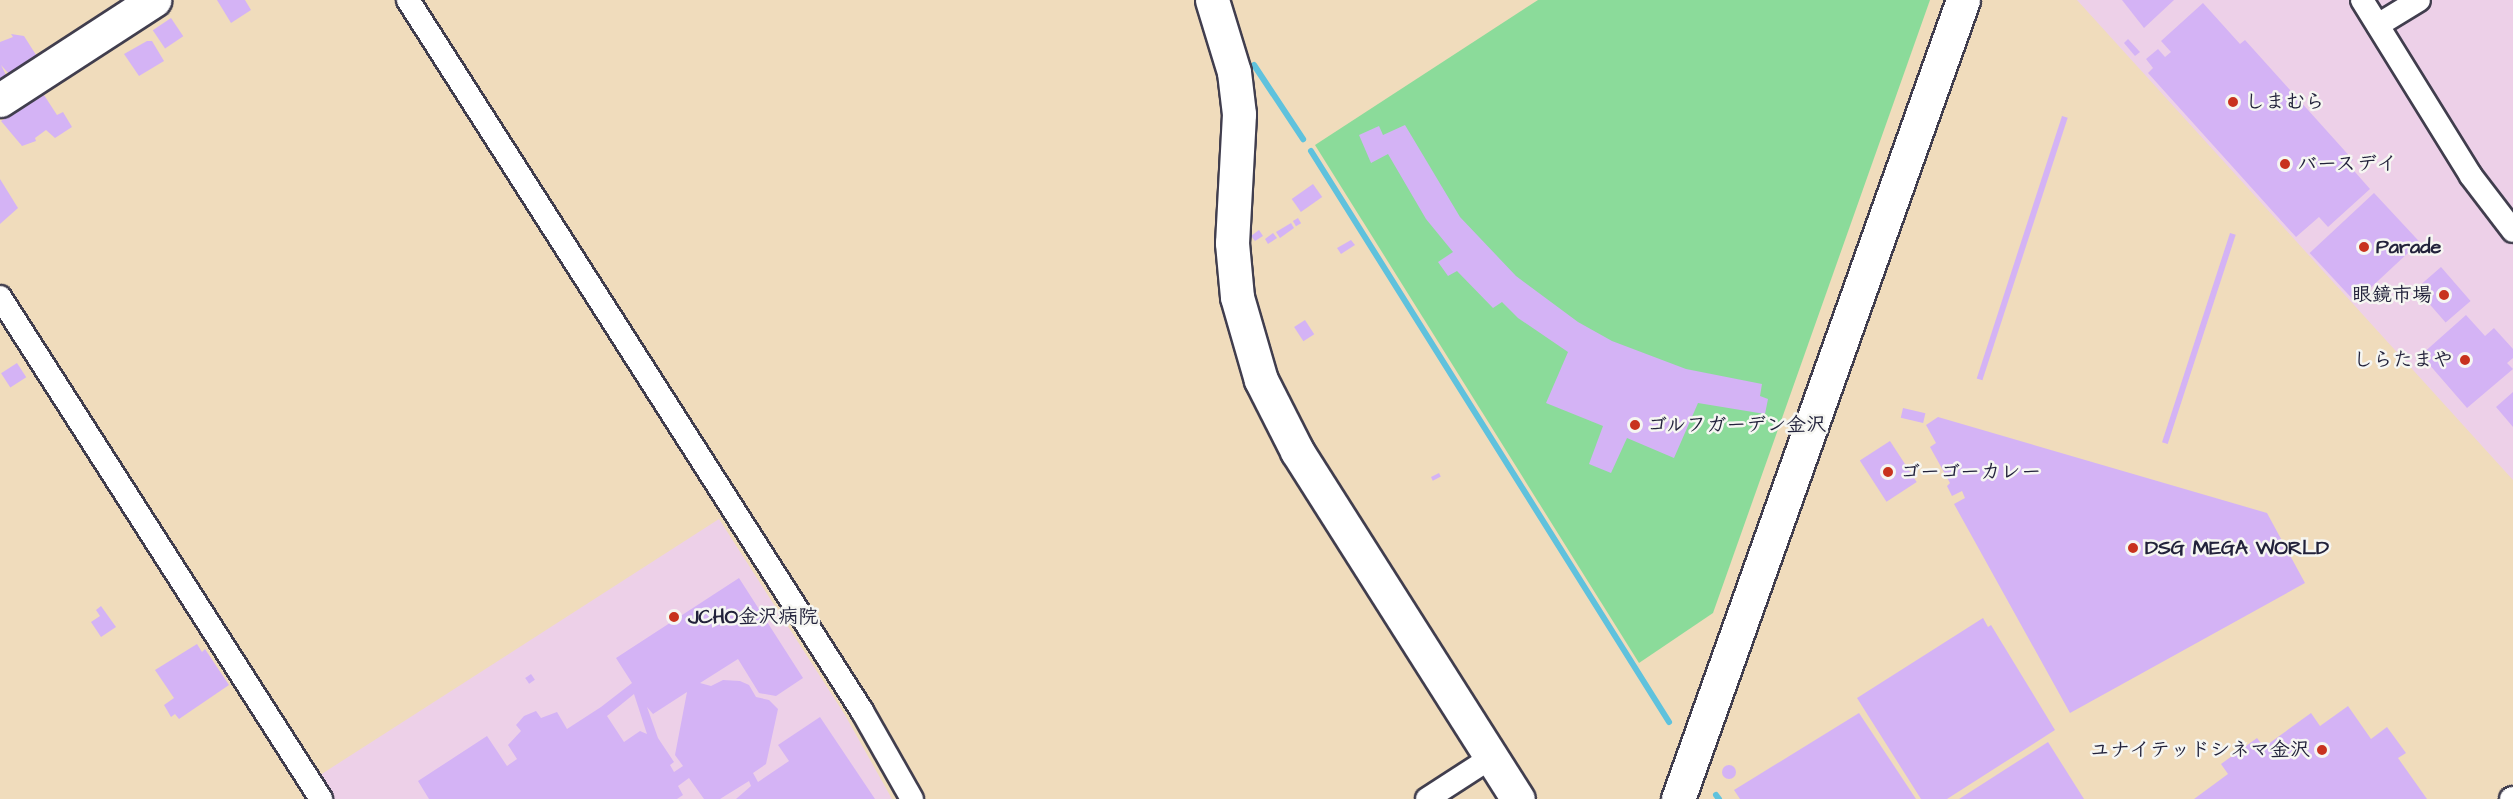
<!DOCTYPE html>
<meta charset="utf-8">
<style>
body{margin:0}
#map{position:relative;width:2513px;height:799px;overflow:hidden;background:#f0dcbc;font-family:"Architects Daughter","Klee One",sans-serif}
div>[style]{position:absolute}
.built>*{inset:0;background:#edd0e8}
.green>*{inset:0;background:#8bdb9a}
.stream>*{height:6px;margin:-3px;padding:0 3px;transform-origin:3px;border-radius:3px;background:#5fc2dd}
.building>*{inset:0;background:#d4b3f5;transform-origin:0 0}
.round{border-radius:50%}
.roads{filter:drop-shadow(2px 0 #413e4e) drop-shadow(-2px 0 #413e4e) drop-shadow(0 2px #413e4e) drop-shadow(0 -2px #413e4e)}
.street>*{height:22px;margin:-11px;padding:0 11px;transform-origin:11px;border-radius:11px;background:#fff}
.secondary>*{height:33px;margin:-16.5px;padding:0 16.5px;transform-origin:16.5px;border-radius:16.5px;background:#fff}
.dots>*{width:16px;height:16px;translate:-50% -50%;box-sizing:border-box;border:3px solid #f6f6f2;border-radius:50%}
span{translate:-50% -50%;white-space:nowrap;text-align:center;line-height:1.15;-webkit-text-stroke:5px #f6f6f2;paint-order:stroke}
.poi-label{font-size:20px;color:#22223b;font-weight:700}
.left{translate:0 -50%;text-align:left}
.right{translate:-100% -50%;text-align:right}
</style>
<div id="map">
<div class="built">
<i style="clip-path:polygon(2077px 0,2513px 0,2513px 480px)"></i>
<i style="clip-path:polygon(719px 519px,845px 715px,892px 799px,332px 799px,317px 777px)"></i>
</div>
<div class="green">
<i style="clip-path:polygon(1538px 0,1930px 0,1713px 613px,1639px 663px,1315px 145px)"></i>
</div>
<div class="stream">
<i style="left:1254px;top:65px;width:89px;rotate:56.5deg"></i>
<i style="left:1311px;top:151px;width:674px;rotate:57.91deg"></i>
<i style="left:1716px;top:795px;width:5px;rotate:53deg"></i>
</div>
<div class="building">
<i style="clip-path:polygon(217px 0,245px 0,251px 10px,231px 23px)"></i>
<i style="clip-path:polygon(2122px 0,2174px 0,2144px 28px)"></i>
<i style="clip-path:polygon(2203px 3px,2240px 44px,2245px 40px,2353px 160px,2348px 164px,2370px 189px,2328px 227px,2319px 217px,2296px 237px,2148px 73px,2153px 68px,2146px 59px,2158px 49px,2165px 57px,2171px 52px,2161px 41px)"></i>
<i style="left:171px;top:18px;width:22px;height:22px;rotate:56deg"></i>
<i style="clip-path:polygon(11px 34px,24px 36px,38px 58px,10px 75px,1px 65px,7px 77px,0 82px,0 42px,13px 37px)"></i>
<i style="clip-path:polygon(2128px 39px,2140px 52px,2135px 56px,2124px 43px)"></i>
<i style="clip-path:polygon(147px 41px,152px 41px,164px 61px,139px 76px,124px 54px)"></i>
<i style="clip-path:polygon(44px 95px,57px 115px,63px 112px,72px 127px,55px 138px,46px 130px,35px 138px,36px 141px,22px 146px,1px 121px)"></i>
<i style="left:2062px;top:116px;width:6px;height:276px;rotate:18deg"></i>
<i style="clip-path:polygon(1405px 125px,1460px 217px,1516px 276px,1578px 322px,1612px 341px,1686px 369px,1762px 384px,1760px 396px,1768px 399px,1765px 414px,1698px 403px,1674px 458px,1627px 438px,1611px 473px,1589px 464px,1603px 426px,1546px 403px,1568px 352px,1518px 318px,1502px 302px,1493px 308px,1457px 271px,1448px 276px,1438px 262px,1453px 252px,1426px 219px,1388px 154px,1371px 163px,1359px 135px,1379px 126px,1383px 135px)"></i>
<i style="clip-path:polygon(0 179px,18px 208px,0 224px)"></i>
<i style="left:1313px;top:184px;width:16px;height:26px;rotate:55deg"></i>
<i style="left:2374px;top:193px;width:67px;height:88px;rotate:47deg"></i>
<i style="left:1298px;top:218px;width:6px;height:6px;rotate:59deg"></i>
<i style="clip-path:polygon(1291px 223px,1294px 228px,1280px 238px,1276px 232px)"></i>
<i style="clip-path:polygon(1259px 230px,1263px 236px,1255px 241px,1251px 236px)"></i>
<i style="clip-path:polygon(1273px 233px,1277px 238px,1268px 244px,1265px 239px)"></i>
<i style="left:2230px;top:233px;width:6px;height:220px;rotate:18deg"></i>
<i style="clip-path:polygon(1351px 240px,1355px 245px,1341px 254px,1337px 248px)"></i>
<i style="left:2441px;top:267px;width:45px;height:33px;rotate:49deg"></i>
<i style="clip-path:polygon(2466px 315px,2485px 336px,2494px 328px,2513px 349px,2513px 358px,2507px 363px,2513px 369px,2467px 408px,2421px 355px)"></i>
<i style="left:1305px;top:320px;width:17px;height:13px;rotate:57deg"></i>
<i style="left:17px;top:363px;width:17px;height:19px;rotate:57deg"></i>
<i style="clip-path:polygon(2513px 392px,2513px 427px,2496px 407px)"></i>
<i style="left:1903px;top:408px;width:23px;height:10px;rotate:13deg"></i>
<i style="clip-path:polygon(1938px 417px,2267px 513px,2305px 583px,2070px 713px,1954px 504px,1965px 498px,1962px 491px,1952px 496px,1947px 486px,1950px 483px,1930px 447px,1936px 443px,1926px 425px)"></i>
<i style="left:1890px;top:441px;width:49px;height:36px;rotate:57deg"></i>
<i style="left:1439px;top:473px;width:4px;height:9px;rotate:63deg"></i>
<i style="clip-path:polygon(evenodd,739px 578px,803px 678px,776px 696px,759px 693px,738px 659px,700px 683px,711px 686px,723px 680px,740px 681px,749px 685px,756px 697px,769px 700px,778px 709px,766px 764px,753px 773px,758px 782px,789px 761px,778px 745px,820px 717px,875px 799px,736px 799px,751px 786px,749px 781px,720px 799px,704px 799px,689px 778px,678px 786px,683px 795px,677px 799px,429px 799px,418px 781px,487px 736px,507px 766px,517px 759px,508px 745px,521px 731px,516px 725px,524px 716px,536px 711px,541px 718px,557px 712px,567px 729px,601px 707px,632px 683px,616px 658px,739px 578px,687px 692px,675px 755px,683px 766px,674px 772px,670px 765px,674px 762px,658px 738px,647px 707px,653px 714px,687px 692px,739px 578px,634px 694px,647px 734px,640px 731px,624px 742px,607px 716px,634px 694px)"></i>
<i style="clip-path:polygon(101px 606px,116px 627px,101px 637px,91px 622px,100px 616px,96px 610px)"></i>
<i style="clip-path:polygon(1983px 618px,1988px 627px,1991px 625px,2055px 730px,1947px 799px,1921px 799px,1857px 698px)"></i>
<i style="clip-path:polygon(197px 644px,202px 652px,205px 649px,229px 685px,179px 719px,175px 714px,171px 717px,164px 705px,174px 698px,155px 670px)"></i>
<i style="left:531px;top:674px;width:7px;height:7px;rotate:56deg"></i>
<i style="clip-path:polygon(2348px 706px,2371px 739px,2387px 727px,2406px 753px,2398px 758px,2427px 799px,2194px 799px,2228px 774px,2221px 764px,2257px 738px,2264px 747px,2311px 713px,2320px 726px)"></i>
<i style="clip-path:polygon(1859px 713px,1916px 799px,1740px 799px,1734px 790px)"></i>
<i style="clip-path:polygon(2048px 742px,2084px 799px,1959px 799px)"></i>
<i class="round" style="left:1722px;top:765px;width:14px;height:14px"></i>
</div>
<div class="roads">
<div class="street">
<i style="left:408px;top:0;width:844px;rotate:57.44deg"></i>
<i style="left:862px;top:711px;width:101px;rotate:60.4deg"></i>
<i style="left:2362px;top:0;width:207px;rotate:58.2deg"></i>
<i style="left:2471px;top:176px;width:69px;rotate:52.6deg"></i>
<i style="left:2378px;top:25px;width:48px;rotate:-31.4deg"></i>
<i style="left:0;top:297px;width:596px;rotate:57.4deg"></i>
<i style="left:1427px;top:799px;width:77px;rotate:-32.9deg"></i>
<i style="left:2511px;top:799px;width:2px;rotate:-27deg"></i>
</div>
<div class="secondary">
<i style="left:1212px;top:0;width:75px;rotate:73deg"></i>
<i style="left:1234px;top:72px;width:42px;rotate:83.2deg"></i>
<i style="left:1239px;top:114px;width:129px;rotate:93.1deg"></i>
<i style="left:1232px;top:243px;width:54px;rotate:84.7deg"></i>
<i style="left:1237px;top:297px;width:86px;rotate:73.9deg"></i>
<i style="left:1261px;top:380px;width:80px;rotate:63.1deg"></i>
<i style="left:1297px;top:451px;width:412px;rotate:57.6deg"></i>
<i style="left:0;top:100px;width:184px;rotate:-33deg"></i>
<i style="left:1678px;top:799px;width:848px;rotate:-70.37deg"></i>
</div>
</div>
<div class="dots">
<i style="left:2233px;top:102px;background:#c8321e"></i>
<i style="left:2285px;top:164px;background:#c8321e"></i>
<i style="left:2364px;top:247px;background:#c8321e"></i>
<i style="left:2444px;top:295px;background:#c8321e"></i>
<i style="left:2465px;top:360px;background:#c8321e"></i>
<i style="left:1635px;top:425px;background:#c8321e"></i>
<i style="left:1888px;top:472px;background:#c8321e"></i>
<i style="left:2133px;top:548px;background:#c8321e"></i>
<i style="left:674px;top:617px;background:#c8321e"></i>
<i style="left:2322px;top:750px;background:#c8321e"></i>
</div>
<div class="poi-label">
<span class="left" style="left:2245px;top:102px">しまむら</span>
<span class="left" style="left:2297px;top:164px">バースデイ</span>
<span class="left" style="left:2376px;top:247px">Parade</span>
<span class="right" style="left:2432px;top:295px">眼鏡市場</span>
<span class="right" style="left:2453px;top:360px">しらたまや</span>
<span class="left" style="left:1647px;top:425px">ゴルフガーデン金沢</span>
<span class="left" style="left:1900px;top:472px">ゴーゴーカレー</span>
<span class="left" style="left:2145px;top:548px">DSG MEGA WORLD</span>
<span class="left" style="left:688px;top:617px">JCHO金沢病院</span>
<span class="right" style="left:2310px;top:750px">ユナイテッドシネマ金沢</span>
</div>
</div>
